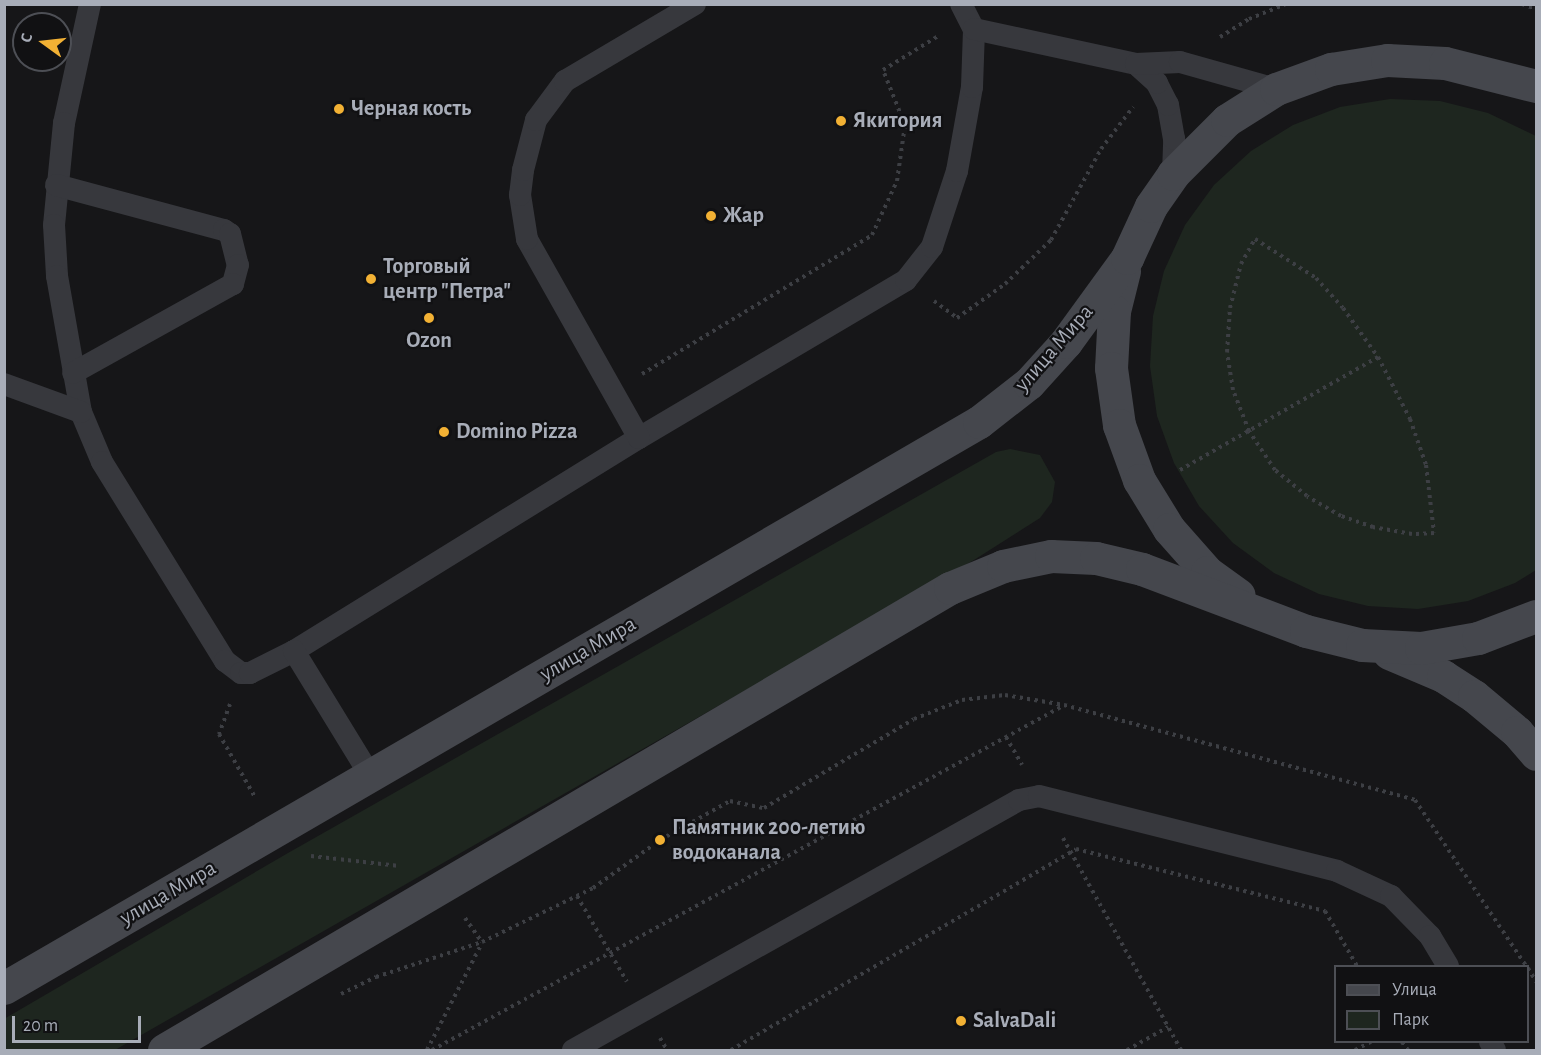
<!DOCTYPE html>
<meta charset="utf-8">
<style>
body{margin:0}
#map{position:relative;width:1541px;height:1055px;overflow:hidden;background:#161618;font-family:"Alegreya Sans",sans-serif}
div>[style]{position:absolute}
.green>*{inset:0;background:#1e261f}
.path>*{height:4px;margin-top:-2px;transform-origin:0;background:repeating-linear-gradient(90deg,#3d3f44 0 3px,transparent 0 7.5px)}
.service>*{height:22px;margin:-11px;padding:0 11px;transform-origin:11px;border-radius:11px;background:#37383d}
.secondary>*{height:33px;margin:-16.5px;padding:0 16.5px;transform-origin:16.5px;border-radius:16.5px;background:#45474d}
.dots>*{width:16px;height:16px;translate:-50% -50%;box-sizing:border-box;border:3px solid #111113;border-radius:50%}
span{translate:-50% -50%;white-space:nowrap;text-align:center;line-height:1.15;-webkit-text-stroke:4.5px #111113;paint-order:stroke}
.poi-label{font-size:22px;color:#a8adb8;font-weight:700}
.left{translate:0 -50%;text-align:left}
.street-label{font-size:22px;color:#a8adb8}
.frame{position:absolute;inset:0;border:6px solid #a8adb8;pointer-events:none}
.legend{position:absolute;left:1334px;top:965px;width:195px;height:78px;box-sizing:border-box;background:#111113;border:2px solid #4d4f55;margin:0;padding:8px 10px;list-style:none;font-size:18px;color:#a8adb8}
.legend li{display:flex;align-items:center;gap:12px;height:30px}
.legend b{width:30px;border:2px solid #4d4f55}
.north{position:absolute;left:12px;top:12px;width:60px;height:60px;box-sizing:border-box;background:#111113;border:2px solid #4d4f55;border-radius:50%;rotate:285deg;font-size:16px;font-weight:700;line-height:24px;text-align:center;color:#a8adb8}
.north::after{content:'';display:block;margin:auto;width:21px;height:27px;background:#f2b134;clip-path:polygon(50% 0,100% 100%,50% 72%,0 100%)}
.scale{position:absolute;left:12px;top:1016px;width:129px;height:27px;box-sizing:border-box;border:3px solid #a8adb8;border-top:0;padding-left:8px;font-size:18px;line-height:21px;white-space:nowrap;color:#a8adb8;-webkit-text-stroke:4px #111113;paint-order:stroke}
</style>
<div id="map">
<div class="green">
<i style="clip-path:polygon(1390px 99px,1440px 101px,1488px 113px,1536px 136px,1536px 570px,1515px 583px,1468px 601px,1418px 609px,1368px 606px,1319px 594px,1274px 573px,1233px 543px,1199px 506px,1174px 463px,1157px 416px,1150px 366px,1153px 316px,1164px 271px,1185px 225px,1214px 185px,1251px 151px,1293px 125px,1340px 107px)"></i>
<i style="clip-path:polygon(1010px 449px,1040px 455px,1055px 482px,1052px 502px,1040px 518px,974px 560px,115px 1050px,5px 1050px,4px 1019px,288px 853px,996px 452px)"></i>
</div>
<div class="path">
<i style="left:1522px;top:4px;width:15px;rotate:20deg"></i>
<i style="left:1220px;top:37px;width:34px;rotate:-32deg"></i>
<i style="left:1249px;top:19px;width:40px;rotate:-22deg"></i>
<i style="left:1255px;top:239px;width:72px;rotate:32.6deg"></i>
<i style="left:1316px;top:278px;width:40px;rotate:48deg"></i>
<i style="left:1343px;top:308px;width:60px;rotate:54.5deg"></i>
<i style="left:1378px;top:357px;width:70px;rotate:62.7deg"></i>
<i style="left:1410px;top:419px;width:49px;rotate:70.8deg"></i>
<i style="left:1426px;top:465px;width:68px;rotate:83.3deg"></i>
<i style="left:1434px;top:533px;width:22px;rotate:177deg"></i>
<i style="left:1412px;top:534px;width:40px;rotate:-170deg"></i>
<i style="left:1373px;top:527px;width:34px;rotate:-161deg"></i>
<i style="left:1341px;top:516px;width:39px;rotate:-150deg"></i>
<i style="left:1307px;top:496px;width:41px;rotate:-140.9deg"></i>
<i style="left:1275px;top:470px;width:47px;rotate:-123.7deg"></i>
<i style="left:1249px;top:431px;width:44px;rotate:-111.3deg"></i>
<i style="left:1233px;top:390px;width:38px;rotate:-99deg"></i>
<i style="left:1227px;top:352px;width:44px;rotate:-86.1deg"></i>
<i style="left:1230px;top:308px;width:45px;rotate:-76deg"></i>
<i style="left:1241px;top:264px;width:29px;rotate:-61deg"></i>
<i style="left:934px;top:301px;width:29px;rotate:36deg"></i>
<i style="left:957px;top:318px;width:59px;rotate:-35.3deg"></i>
<i style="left:1005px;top:284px;width:64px;rotate:-43.7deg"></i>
<i style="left:1051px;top:240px;width:104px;rotate:-61.2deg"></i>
<i style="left:1101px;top:149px;width:53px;rotate:-52.7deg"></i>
<i style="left:642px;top:374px;width:269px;rotate:-31.1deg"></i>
<i style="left:872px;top:235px;width:60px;rotate:-65.2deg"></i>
<i style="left:897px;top:181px;width:57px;rotate:-81.9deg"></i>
<i style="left:905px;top:125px;width:59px;rotate:-111.8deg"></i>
<i style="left:883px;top:70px;width:67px;rotate:-31.6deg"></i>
<i style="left:1180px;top:470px;width:228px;rotate:-29.7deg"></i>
<i style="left:230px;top:704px;width:32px;rotate:110deg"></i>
<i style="left:219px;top:734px;width:73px;rotate:60.3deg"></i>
<i style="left:1006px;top:737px;width:32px;rotate:60deg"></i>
<i style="left:1063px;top:838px;width:243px;rotate:60.9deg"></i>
<i style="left:311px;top:856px;width:89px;rotate:6.5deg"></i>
<i style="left:577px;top:896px;width:99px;rotate:59.8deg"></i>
<i style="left:465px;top:918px;width:29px;rotate:55deg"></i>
<i style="left:482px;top:942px;width:123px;rotate:-25.9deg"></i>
<i style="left:593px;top:888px;width:82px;rotate:-35.6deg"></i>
<i style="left:660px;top:840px;width:80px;rotate:-29.1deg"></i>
<i style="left:730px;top:801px;width:35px;rotate:12deg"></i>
<i style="left:764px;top:808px;width:174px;rotate:-30.7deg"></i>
<i style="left:914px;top:719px;width:52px;rotate:-21.6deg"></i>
<i style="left:962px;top:700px;width:43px;rotate:-6.6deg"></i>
<i style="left:1005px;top:695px;width:60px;rotate:9.6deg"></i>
<i style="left:1064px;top:705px;width:364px;rotate:15.1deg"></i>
<i style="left:1415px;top:800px;width:200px;rotate:56.2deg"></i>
<i style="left:1528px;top:968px;width:16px;rotate:60deg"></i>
<i style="left:341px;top:994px;width:39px;rotate:-26deg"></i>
<i style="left:376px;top:977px;width:112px;rotate:-18.3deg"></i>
<i style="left:660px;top:1038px;width:14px;rotate:60deg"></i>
<i style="left:1402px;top:1042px;width:10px;rotate:53deg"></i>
<i style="left:427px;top:1050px;width:120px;rotate:-62.8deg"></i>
<i style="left:432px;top:1050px;width:719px;rotate:-28.6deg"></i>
<i style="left:731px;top:1050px;width:399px;rotate:-30.2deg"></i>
<i style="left:1076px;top:849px;width:257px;rotate:14deg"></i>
<i style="left:1325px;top:911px;width:64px;rotate:59.8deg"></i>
<i style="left:1127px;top:1050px;width:47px;rotate:-29.3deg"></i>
<i style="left:1355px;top:1050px;width:18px;rotate:-27deg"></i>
</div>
<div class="service">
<i style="left:90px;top:4px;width:122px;rotate:102.3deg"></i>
<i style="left:64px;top:123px;width:102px;rotate:95.6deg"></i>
<i style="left:54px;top:225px;width:51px;rotate:86.6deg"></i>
<i style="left:57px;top:276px;width:138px;rotate:80deg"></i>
<i style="left:81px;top:412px;width:54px;rotate:67.2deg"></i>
<i style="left:102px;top:462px;width:234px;rotate:58.3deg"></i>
<i style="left:225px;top:661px;width:20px;rotate:37deg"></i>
<i style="left:241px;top:673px;width:9px"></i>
<i style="left:250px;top:673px;width:49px;rotate:-26.6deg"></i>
<i style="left:294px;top:651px;width:405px;rotate:-31.7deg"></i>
<i style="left:639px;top:438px;width:310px;rotate:-30.6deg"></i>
<i style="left:906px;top:280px;width:42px;rotate:-51.8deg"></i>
<i style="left:932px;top:247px;width:80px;rotate:-71.8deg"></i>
<i style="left:957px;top:171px;width:85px;rotate:-79.9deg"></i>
<i style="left:972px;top:87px;width:58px;rotate:-88deg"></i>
<i style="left:961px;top:4px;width:28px;rotate:63deg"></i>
<i style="left:974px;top:29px;width:166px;rotate:12.2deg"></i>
<i style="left:1173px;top:174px;width:35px;rotate:-88deg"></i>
<i style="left:1174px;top:139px;width:35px;rotate:-100deg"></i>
<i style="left:1168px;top:105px;width:25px;rotate:-117deg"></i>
<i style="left:1157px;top:83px;width:28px;rotate:-138deg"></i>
<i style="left:1136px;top:64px;width:44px;rotate:-2.6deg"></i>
<i style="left:1180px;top:62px;width:100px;rotate:15.7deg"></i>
<i style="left:56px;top:185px;width:174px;rotate:15deg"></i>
<i style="left:224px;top:230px;width:7px;rotate:34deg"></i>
<i style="left:230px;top:234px;width:32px;rotate:76deg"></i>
<i style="left:238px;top:265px;width:20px;rotate:105deg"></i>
<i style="left:233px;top:284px;width:183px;rotate:150.9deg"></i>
<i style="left:4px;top:384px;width:82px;rotate:20deg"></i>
<i style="left:639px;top:438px;width:228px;rotate:-119.4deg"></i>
<i style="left:527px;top:239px;width:45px;rotate:-99deg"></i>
<i style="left:520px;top:195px;width:25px;rotate:-83deg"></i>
<i style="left:523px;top:170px;width:52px;rotate:-75.4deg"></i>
<i style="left:536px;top:120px;width:49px;rotate:-53.4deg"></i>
<i style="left:565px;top:81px;width:151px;rotate:-30.6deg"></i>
<i style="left:294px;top:651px;width:145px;rotate:58.5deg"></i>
<i style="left:1490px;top:1042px;width:9px;rotate:58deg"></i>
<i style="left:573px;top:1050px;width:511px;rotate:-29.27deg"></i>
<i style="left:1019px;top:800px;width:20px;rotate:-11deg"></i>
<i style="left:1039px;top:796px;width:307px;rotate:14.1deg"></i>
<i style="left:1337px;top:871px;width:60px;rotate:24.8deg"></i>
<i style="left:1391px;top:896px;width:56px;rotate:45.7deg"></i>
<i style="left:1430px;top:936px;width:35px;rotate:59deg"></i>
</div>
<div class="secondary">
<i style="left:1124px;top:271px;width:41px;rotate:104deg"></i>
<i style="left:1114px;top:311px;width:57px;rotate:93deg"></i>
<i style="left:1111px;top:368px;width:58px;rotate:82deg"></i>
<i style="left:1119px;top:425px;width:59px;rotate:70deg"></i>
<i style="left:1139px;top:480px;width:57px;rotate:58.5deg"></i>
<i style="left:1169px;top:529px;width:57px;rotate:48.5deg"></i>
<i style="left:1207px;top:572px;width:39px;rotate:36deg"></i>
<i style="left:1389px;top:653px;width:59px;rotate:23.1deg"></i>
<i style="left:1443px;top:676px;width:37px;rotate:33deg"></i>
<i style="left:1474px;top:696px;width:56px;rotate:39.9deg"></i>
<i style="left:1517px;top:732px;width:29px;rotate:49deg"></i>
<i style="left:4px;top:988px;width:1127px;rotate:-30.14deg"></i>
<i style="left:979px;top:422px;width:63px;rotate:-38deg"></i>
<i style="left:1029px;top:383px;width:55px;rotate:-47.9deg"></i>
<i style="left:1066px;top:342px;width:104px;rotate:-54deg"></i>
<i style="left:1127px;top:258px;width:57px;rotate:-65.2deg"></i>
<i style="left:1151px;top:206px;width:39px;rotate:-55deg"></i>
<i style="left:1173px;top:174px;width:76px;rotate:-45deg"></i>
<i style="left:1227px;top:120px;width:58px;rotate:-32.3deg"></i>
<i style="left:1276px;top:89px;width:59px;rotate:-20deg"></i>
<i style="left:1331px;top:69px;width:57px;rotate:-9.1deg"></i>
<i style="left:1387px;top:60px;width:58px;rotate:3deg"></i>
<i style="left:1445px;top:63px;width:94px;rotate:14.2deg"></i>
<i style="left:164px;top:1050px;width:912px;rotate:-30.45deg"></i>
<i style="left:950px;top:588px;width:57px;rotate:-22.5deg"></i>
<i style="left:1003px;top:566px;width:49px;rotate:-11.8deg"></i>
<i style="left:1051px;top:556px;width:45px;rotate:2.5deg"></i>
<i style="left:1096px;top:558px;width:47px;rotate:13.4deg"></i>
<i style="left:1142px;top:569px;width:175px;rotate:20.7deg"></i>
<i style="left:1306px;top:631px;width:58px;rotate:14deg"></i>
<i style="left:1362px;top:645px;width:59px;rotate:2.9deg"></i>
<i style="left:1421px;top:648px;width:58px;rotate:-10deg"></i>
<i style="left:1478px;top:638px;width:62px;rotate:-20.8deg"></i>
</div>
<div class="dots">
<i style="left:339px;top:109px;background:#f2b134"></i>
<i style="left:841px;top:121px;background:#f2b134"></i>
<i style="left:711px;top:216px;background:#f2b134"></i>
<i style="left:371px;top:279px;background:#f2b134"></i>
<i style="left:429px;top:318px;background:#f2b134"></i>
<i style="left:444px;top:432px;background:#f2b134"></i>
<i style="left:660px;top:840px;background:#f2b134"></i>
<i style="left:961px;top:1021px;background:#f2b134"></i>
</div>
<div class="poi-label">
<span class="left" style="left:351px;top:109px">Черная кость</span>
<span class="left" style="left:853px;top:121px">Якитория</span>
<span class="left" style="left:723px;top:216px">Жар</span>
<span class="left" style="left:383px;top:279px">Торговый<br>центр "Петра"</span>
<span style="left:429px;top:341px">Ozon</span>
<span class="left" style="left:456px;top:432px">Domino Pizza</span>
<span class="left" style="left:672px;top:840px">Памятник 200-летию<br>водоканала</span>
<span class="left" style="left:973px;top:1021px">SalvaDali</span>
</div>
<div class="street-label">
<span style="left:1054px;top:348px;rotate:-49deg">улица Мира</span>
<span style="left:588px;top:649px;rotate:-30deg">улица Мира</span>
<span style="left:168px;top:893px;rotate:-30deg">улица Мира</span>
</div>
<div class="frame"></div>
<ul class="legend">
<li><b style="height:8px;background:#45474d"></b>Улица</li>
<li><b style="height:16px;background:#1e261f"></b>Парк</li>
</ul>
<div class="north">С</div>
<div class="scale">20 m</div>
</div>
